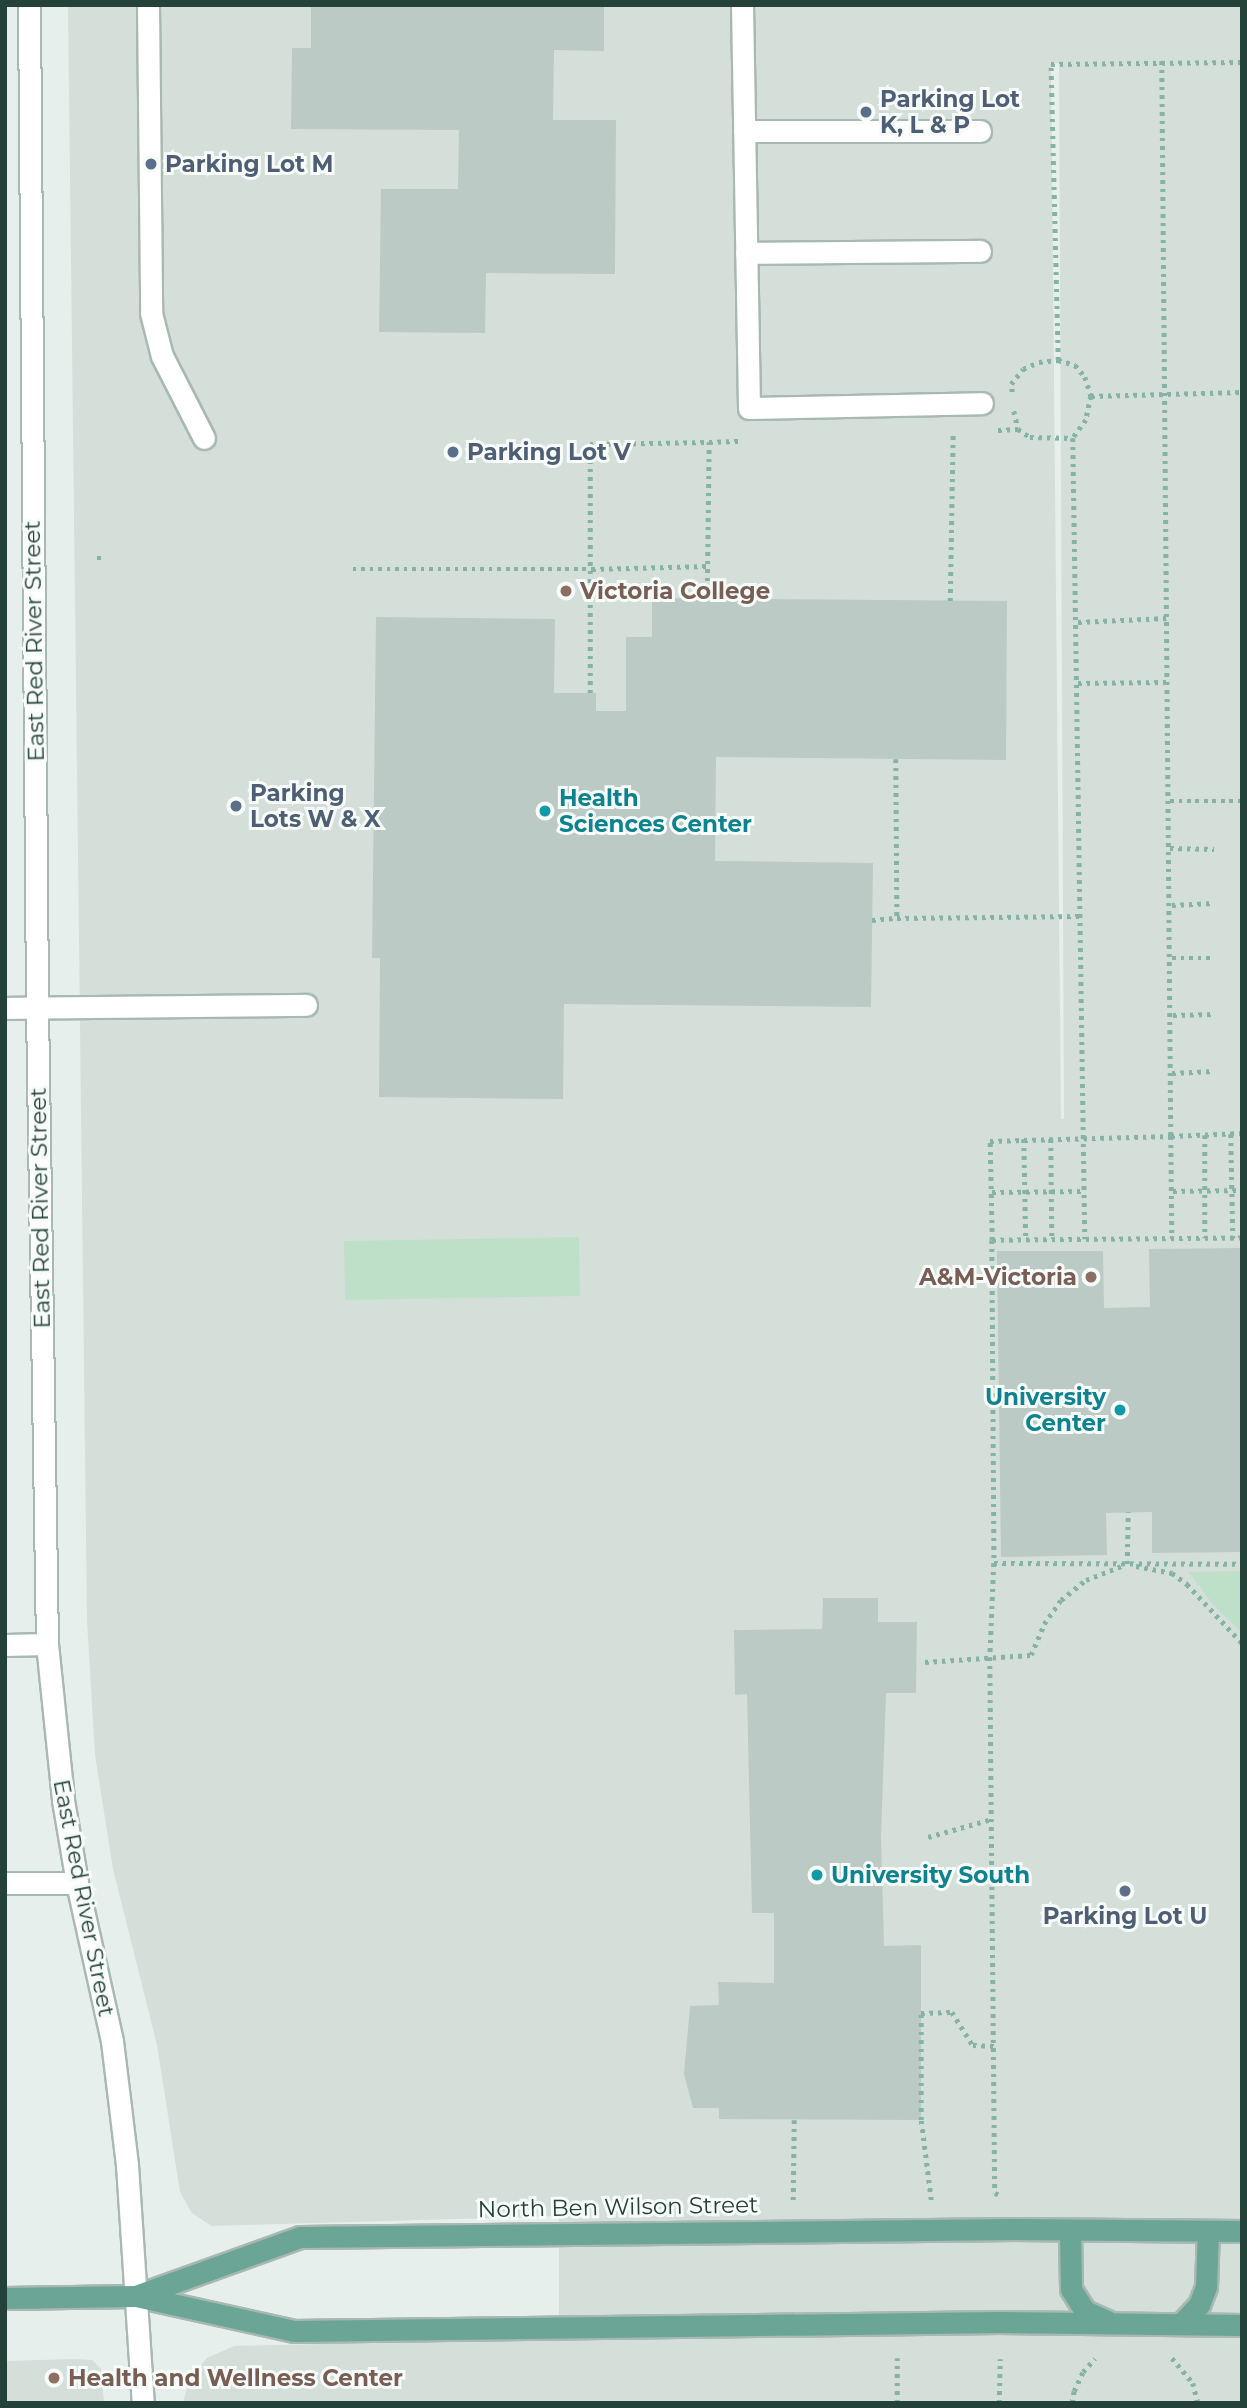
<!DOCTYPE html>
<style>
body{margin:0}
#map{position:relative;width:1247px;height:2408px;overflow:hidden;background:#e6efeb;font-family:Montserrat,sans-serif}
div>[style]{position:absolute}
.built>*{inset:0;background:#d4dfda}
.green>*{inset:0;background:#bfe0c8;transform-origin:0 0}
.building>*{inset:0;background:#bbcac4}
.path>*{height:4.5px;margin-top:-2.25px;transform-origin:0;background:repeating-linear-gradient(90deg,#86b3a5 0 3.5px,transparent 0 8.5px)}
.roads{filter:drop-shadow(2px 0 #a8b8b2) drop-shadow(-2px 0 #a8b8b2) drop-shadow(0 2px #a8b8b2) drop-shadow(0 -2px #a8b8b2)}
.minor>*{height:21px;margin:-10.5px;padding:0 10.5px;transform-origin:10.5px;border-radius:10.5px;background:#fff}
.major>*{height:21px;margin:-10.5px;padding:0 10.5px;transform-origin:10.5px;border-radius:10.5px;background:#6aa596}
.dots>*{width:19px;height:19px;translate:-50% -50%;box-sizing:border-box;border:4px solid #f7fbf9;border-radius:50%}
span{translate:-50% -50%;white-space:nowrap;text-align:center;line-height:1.15;-webkit-text-stroke:6px #f7fbf9;paint-order:stroke}
.service-label{font-size:23px;color:#4e5e75;font-weight:700}
.left{translate:0 -50%;text-align:left}
.education-label{font-size:23px;color:#785e54;font-weight:700}
.right{translate:-100% -50%;text-align:right}
.street-label{font-size:23px;color:#24423a}
.culture-label{font-size:23px;color:#0d838f;font-weight:700}
.frame{position:absolute;inset:0;border:7px solid #24423a;pointer-events:none}
</style>
<div id="map">
<div class="built">
<i style="clip-path:polygon(evenodd,68px 5px,1242px 5px,1242px 2403px,183px 2403px,189px 2379px,207px 2358px,234px 2346px,559px 2339px,559px 2216px,211px 2226px,191px 2212px,180px 2192px,157px 2045px,113px 1869px,95px 1755px,87px 1621px,68px 5px,1059px 63px,1064px 1119px,1061px 1119px,1051px 64px,1059px 63px)"></i>
<i style="clip-path:polygon(74px 2359px,92px 2360px,101px 2369px,104px 2403px,5px 2403px,5px 2361px)"></i>
</div>
<div class="green">
<i style="left:579px;top:1237px;width:59px;height:235px;rotate:89deg"></i>
<i style="clip-path:polygon(1242px 1571px,1242px 1633px,1213px 1605px,1189px 1572px)"></i>
</div>
<div class="building">
<i style="clip-path:polygon(311px 5px,604px 5px,604px 51px,554px 50px,553px 120px,616px 120px,615px 274px,486px 273px,485px 333px,379px 332px,381px 189px,458px 189px,459px 130px,291px 129px,292px 48px,311px 48px)"></i>
<i style="clip-path:polygon(652px 598px,1007px 601px,1006px 760px,716px 757px,715px 861px,873px 863px,871px 1007px,564px 1004px,563px 1099px,379px 1097px,380px 958px,372px 958px,376px 617px,555px 619px,554px 693px,596px 693px,596px 711px,626px 711px,626px 637px,652px 637px)"></i>
<i style="clip-path:polygon(1242px 1248px,1242px 1552px,1152px 1553px,1152px 1512px,1106px 1513px,1107px 1555px,1001px 1557px,997px 1251px,1103px 1251px,1104px 1308px,1150px 1307px,1149px 1249px)"></i>
<i style="clip-path:polygon(823px 1598px,878px 1598px,878px 1622px,917px 1622px,916px 1693px,886px 1693px,881px 1836px,884px 1946px,921px 1945px,921px 2120px,719px 2119px,719px 2108px,693px 2108px,684px 2074px,690px 2006px,719px 2005px,718px 1982px,774px 1983px,774px 1913px,752px 1913px,747px 1694px,735px 1695px,734px 1630px,822px 1629px)"></i>
</div>
<div class="path">
<i style="left:1162px;top:61px;width:1075px;rotate:89.52deg"></i>
<i style="left:1171px;top:1136px;width:71px;rotate:-2.4deg"></i>
<i style="left:1058px;top:360px;width:296px;rotate:-91.4deg"></i>
<i style="left:1051px;top:64px;width:191px;rotate:-0.6deg"></i>
<i style="left:1012px;top:392px;width:8px;rotate:-97deg"></i>
<i style="left:1011px;top:384px;width:19px;rotate:-51deg"></i>
<i style="left:1023px;top:369px;width:17px;rotate:-24deg"></i>
<i style="left:1039px;top:362px;width:19px;rotate:-6deg"></i>
<i style="left:1058px;top:360px;width:18px;rotate:16deg"></i>
<i style="left:1075px;top:365px;width:16px;rotate:50deg"></i>
<i style="left:1085px;top:377px;width:20px;rotate:72deg"></i>
<i style="left:1091px;top:396px;width:25px;rotate:102deg"></i>
<i style="left:1086px;top:420px;width:22px;rotate:126deg"></i>
<i style="left:1073px;top:438px;width:801px;rotate:89.14deg"></i>
<i style="left:1091px;top:396px;width:151px;rotate:-1.5deg"></i>
<i style="left:1014px;top:411px;width:18px;rotate:77deg"></i>
<i style="left:1018px;top:429px;width:14px;rotate:34deg"></i>
<i style="left:1030px;top:437px;width:43px;rotate:1.3deg"></i>
<i style="left:998px;top:430px;width:20px;rotate:-3deg"></i>
<i style="left:97px;top:558px;width:5px"></i>
<i style="left:353px;top:569px;width:239px"></i>
<i style="left:592px;top:569px;width:116px;rotate:-1.5deg"></i>
<i style="left:707px;top:598px;width:156px;rotate:-89.3deg"></i>
<i style="left:709px;top:442px;width:33px;rotate:-2deg"></i>
<i style="left:950px;top:601px;width:167px;rotate:-89deg"></i>
<i style="left:1078px;top:622px;width:89px;rotate:-2.6deg"></i>
<i style="left:1078px;top:683px;width:90px;rotate:-0.6deg"></i>
<i style="left:590px;top:693px;width:249px;rotate:-90deg"></i>
<i style="left:590px;top:444px;width:119px;rotate:-1deg"></i>
<i style="left:896px;top:759px;width:159px;rotate:89.6deg"></i>
<i style="left:897px;top:918px;width:183px;rotate:-0.6deg"></i>
<i style="left:1170px;top:801px;width:72px"></i>
<i style="left:1170px;top:848px;width:44px;rotate:1.3deg"></i>
<i style="left:1172px;top:905px;width:42px;rotate:-2.7deg"></i>
<i style="left:872px;top:920px;width:25px;rotate:-5deg"></i>
<i style="left:1172px;top:958px;width:43px"></i>
<i style="left:1173px;top:1015px;width:42px;rotate:-1.4deg"></i>
<i style="left:1172px;top:1073px;width:42px;rotate:-2.7deg"></i>
<i style="left:1231px;top:1134px;width:104px;rotate:88.9deg"></i>
<i style="left:1205px;top:1135px;width:103px;rotate:90deg"></i>
<i style="left:1024px;top:1139px;width:100px;rotate:88.9deg"></i>
<i style="left:1051px;top:1139px;width:100px;rotate:89.4deg"></i>
<i style="left:1173px;top:1191px;width:69px;rotate:-0.8deg"></i>
<i style="left:992px;top:1192px;width:92px;rotate:-0.6deg"></i>
<i style="left:1242px;top:1238px;width:250px;rotate:179.5deg"></i>
<i style="left:992px;top:1240px;width:323px;rotate:89.6deg"></i>
<i style="left:994px;top:1563px;width:248px;rotate:0.2deg"></i>
<i style="left:992px;top:1240px;width:99px;rotate:-91.2deg"></i>
<i style="left:990px;top:1141px;width:181px;rotate:-1.6deg"></i>
<i style="left:1171px;top:1136px;width:102px;rotate:89.4deg"></i>
<i style="left:994px;top:1563px;width:94px;rotate:92.4deg"></i>
<i style="left:990px;top:1657px;width:536px;rotate:89.47deg"></i>
<i style="left:995px;top:2193px;width:8px;rotate:23deg"></i>
<i style="left:1127px;top:1564px;width:52px;rotate:-88.9deg"></i>
<i style="left:1136px;top:1566px;width:37px;rotate:11deg"></i>
<i style="left:1172px;top:1573px;width:19px;rotate:36deg"></i>
<i style="left:1187px;top:1584px;width:81px;rotate:47deg"></i>
<i style="left:925px;top:1662px;width:106px;rotate:-3.8deg"></i>
<i style="left:1031px;top:1655px;width:34px;rotate:-67deg"></i>
<i style="left:1044px;top:1624px;width:29px;rotate:-55deg"></i>
<i style="left:1061px;top:1600px;width:32px;rotate:-39deg"></i>
<i style="left:1086px;top:1580px;width:41px;rotate:-21.5deg"></i>
<i style="left:928px;top:1837px;width:66px;rotate:-15.7deg"></i>
<i style="left:793px;top:2200px;width:80px;rotate:-89.3deg"></i>
<i style="left:931px;top:2200px;width:81px;rotate:-97.1deg"></i>
<i style="left:921px;top:2120px;width:107px;rotate:-90deg"></i>
<i style="left:921px;top:2013px;width:31px;rotate:-2deg"></i>
<i style="left:952px;top:2012px;width:39px;rotate:58deg"></i>
<i style="left:973px;top:2045px;width:21px;rotate:3deg"></i>
<i style="left:1172px;top:2358px;width:33px;rotate:50deg"></i>
<i style="left:1193px;top:2383px;width:21px;rotate:76deg"></i>
<i style="left:897px;top:2403px;width:45px;rotate:-90deg"></i>
<i style="left:999px;top:2403px;width:44px;rotate:-88.7deg"></i>
<i style="left:1072px;top:2403px;width:12px;rotate:-81deg"></i>
<i style="left:1074px;top:2391px;width:21px;rotate:-65deg"></i>
<i style="left:1083px;top:2372px;width:18px;rotate:-49deg"></i>
</div>
<div class="roads">
<div class="minor">
<i style="left:29px;top:5px;width:1003px;rotate:89.54deg"></i>
<i style="left:37px;top:1008px;width:636px;rotate:89.1deg"></i>
<i style="left:47px;top:1644px;width:157px;rotate:84.1deg"></i>
<i style="left:63px;top:1800px;width:84px;rotate:80.4deg"></i>
<i style="left:77px;top:1883px;width:162px;rotate:77.5deg"></i>
<i style="left:112px;top:2041px;width:125px;rotate:83.1deg"></i>
<i style="left:127px;top:2165px;width:239px;rotate:86.2deg"></i>
<i style="left:148px;top:5px;width:308px;rotate:89.4deg"></i>
<i style="left:151px;top:313px;width:44px;rotate:75.7deg"></i>
<i style="left:162px;top:356px;width:92px;rotate:62.9deg"></i>
<i style="left:742px;top:5px;width:403px;rotate:89deg"></i>
<i style="left:749px;top:408px;width:233px;rotate:-1.2deg"></i>
<i style="left:744px;top:131px;width:236px"></i>
<i style="left:746px;top:253px;width:234px;rotate:-0.5deg"></i>
<i style="left:5px;top:1008px;width:301px;rotate:-0.6deg"></i>
<i style="left:5px;top:1645px;width:42px;rotate:-1.4deg"></i>
<i style="left:5px;top:1883px;width:72px"></i>
</div>
<div class="major">
<i style="left:1070px;top:2230px;width:59px;rotate:89deg"></i>
<i style="left:1071px;top:2289px;width:26px;rotate:58deg"></i>
<i style="left:1085px;top:2311px;width:24px;rotate:24deg"></i>
<i style="left:136px;top:2296px;width:162px;rotate:12.5deg"></i>
<i style="left:294px;top:2331px;width:705px;rotate:-0.73deg"></i>
<i style="left:999px;top:2322px;width:243px;rotate:0.7deg"></i>
<i style="left:5px;top:2298px;width:131px;rotate:-0.9deg"></i>
<i style="left:136px;top:2296px;width:174px;rotate:-19.8deg"></i>
<i style="left:300px;top:2237px;width:713px;rotate:-0.64deg"></i>
<i style="left:1013px;top:2229px;width:229px;rotate:0.5deg"></i>
<i style="left:1182px;top:2323px;width:25px;rotate:-47deg"></i>
<i style="left:1199px;top:2305px;width:19px;rotate:-69deg"></i>
<i style="left:1206px;top:2287px;width:56px;rotate:-88deg"></i>
</div>
</div>
<div class="dots">
<i style="left:866px;top:112px;background:#5c6f8a"></i>
<i style="left:151px;top:164px;background:#5c6f8a"></i>
<i style="left:453px;top:452px;background:#5c6f8a"></i>
<i style="left:566px;top:591px;background:#8d6e63"></i>
<i style="left:236px;top:806px;background:#5c6f8a"></i>
<i style="left:545px;top:811px;background:#0f9aa8"></i>
<i style="left:1091px;top:1277px;background:#8d6e63"></i>
<i style="left:1120px;top:1410px;background:#0f9aa8"></i>
<i style="left:817px;top:1875px;background:#0f9aa8"></i>
<i style="left:1125px;top:1891px;background:#5c6f8a"></i>
<i style="left:54px;top:2378px;background:#8d6e63"></i>
</div>
<div class="service-label">
<span class="left" style="left:880px;top:112px">Parking Lot<br>K, L &amp; P</span>
<span class="left" style="left:165px;top:164px">Parking Lot M</span>
<span class="left" style="left:467px;top:452px">Parking Lot V</span>
<span class="left" style="left:250px;top:806px">Parking<br>Lots W &amp; X</span>
<span style="left:1125px;top:1916px">Parking Lot U</span>
</div>
<div class="education-label">
<span class="left" style="left:580px;top:591px">Victoria College</span>
<span class="right" style="left:1077px;top:1277px">A&amp;M-Victoria</span>
<span class="left" style="left:68px;top:2378px">Health and Wellness Center</span>
</div>
<div class="street-label">
<span style="left:34px;top:641px;rotate:-91deg">East Red River Street</span>
<span style="left:40px;top:1208px;rotate:-91deg">East Red River Street</span>
<span style="left:84px;top:1898px;rotate:79deg">East Red River Street</span>
<span style="left:618px;top:2207px;rotate:-1deg">North Ben Wilson Street</span>
</div>
<div class="culture-label">
<span class="left" style="left:559px;top:811px">Health<br>Sciences Center</span>
<span class="right" style="left:1106px;top:1410px">University<br>Center</span>
<span class="left" style="left:831px;top:1875px">University South</span>
</div>
<div class="frame"></div>
</div>
